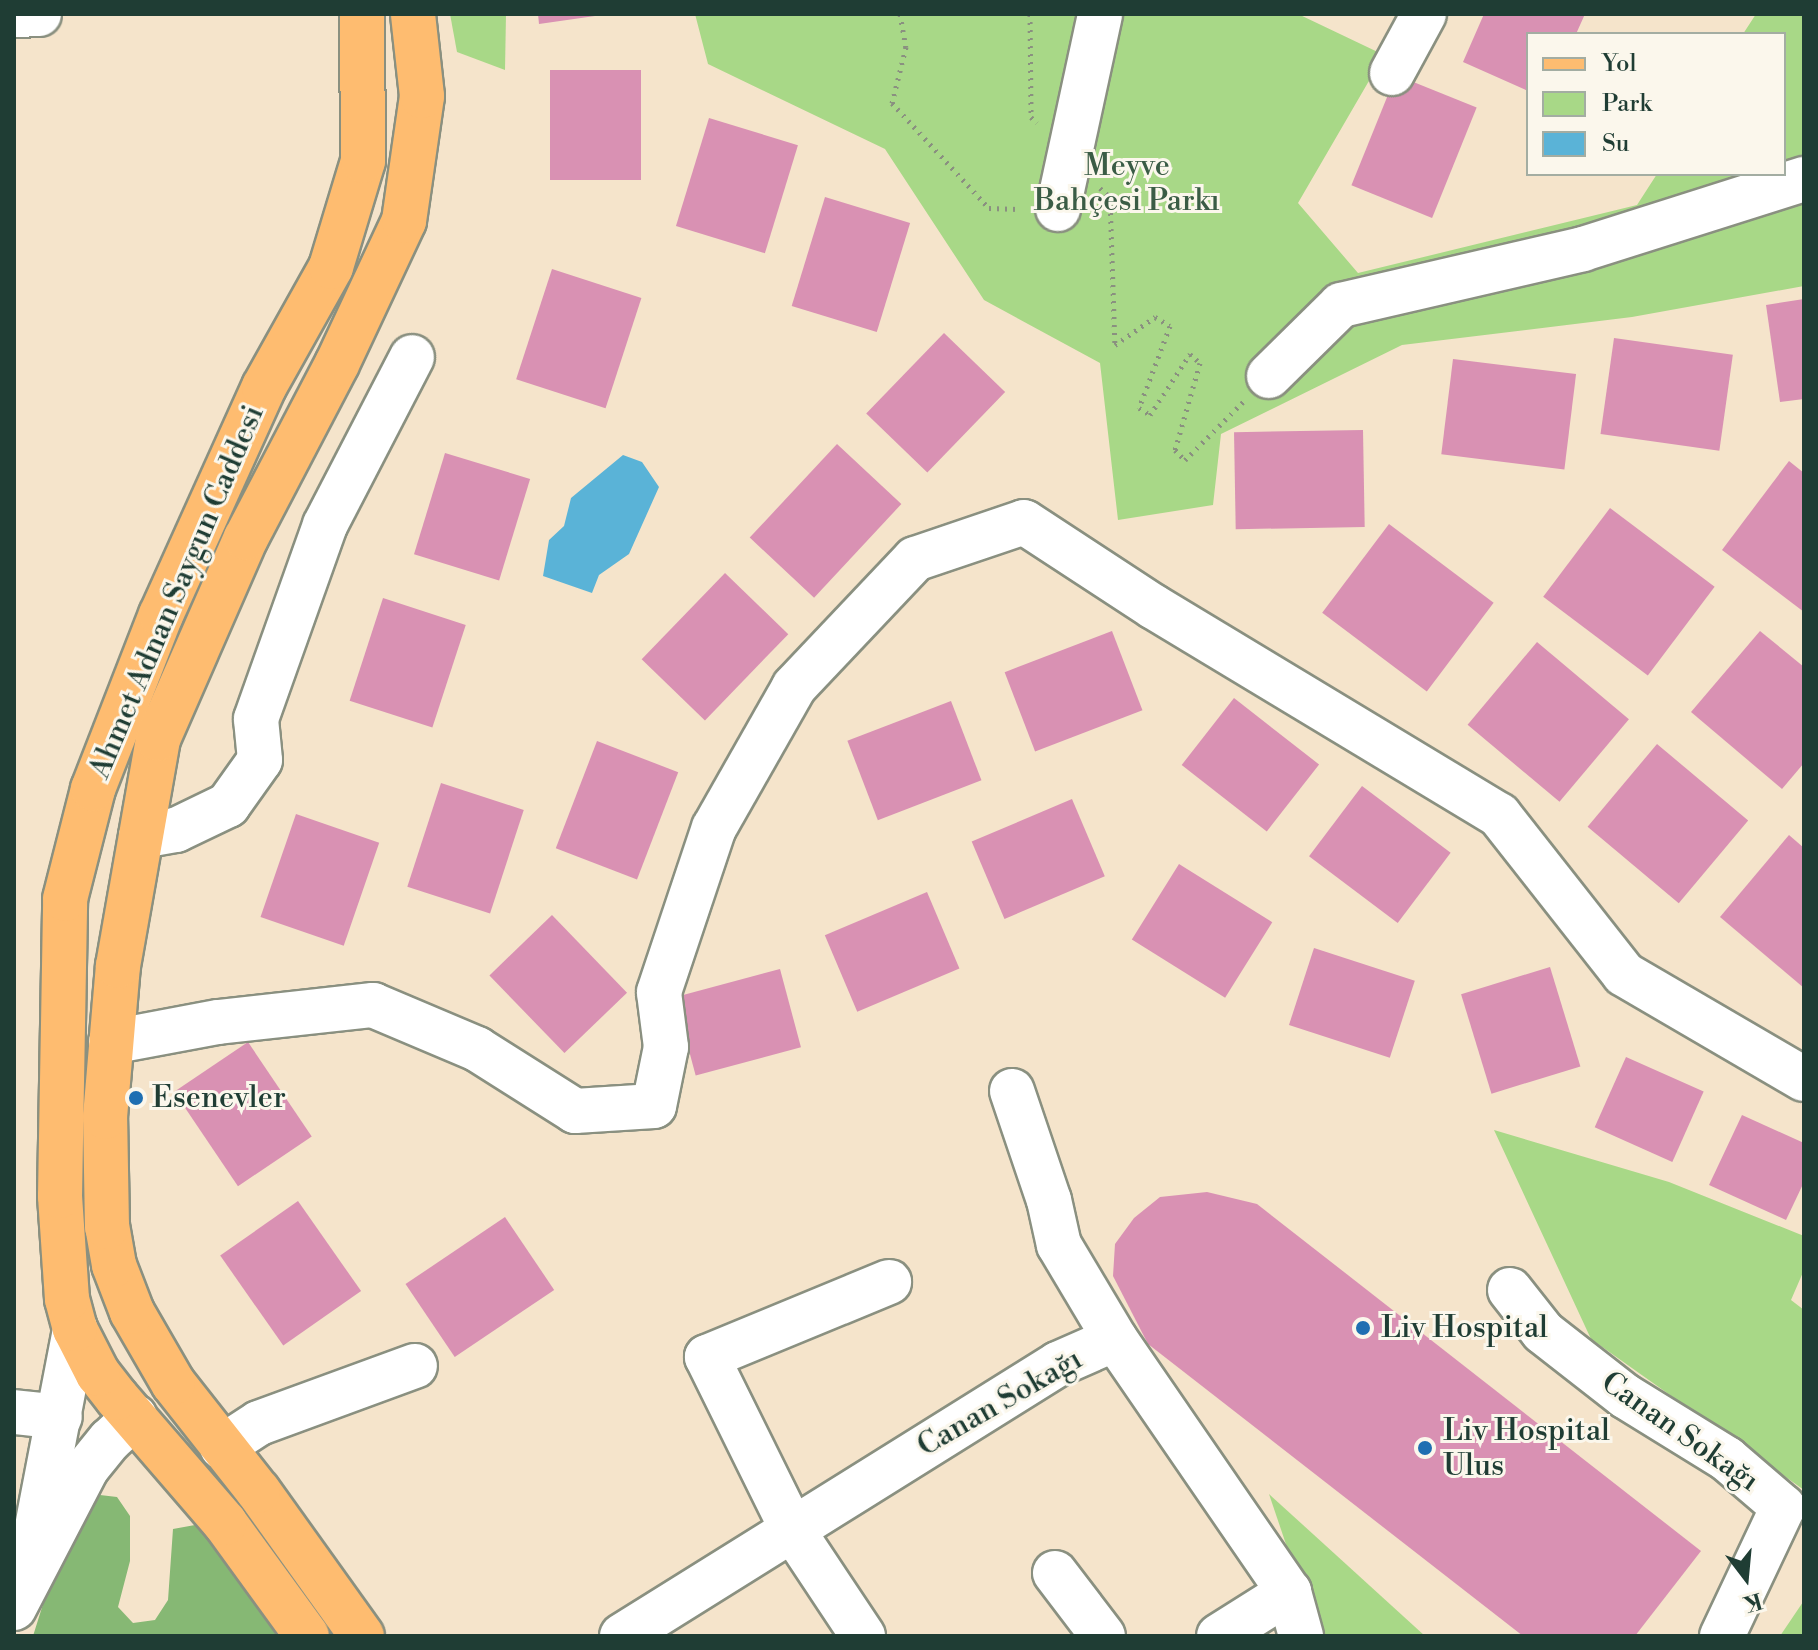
<!DOCTYPE html>
<meta charset="utf-8">
<style>
body{margin:0}
#map{position:relative;width:1818px;height:1650px;overflow:hidden;background:#f5e4cb;font-family:"Libre Bodoni",serif}
div>[style]{position:absolute}
.green>*{inset:0;background:#a8d887}
.forest>*{inset:0;background:#86b874}
.water>*{inset:0;background:#5ab3d7}
.building>*{inset:0;background:#d991b3;transform-origin:0 0}
.path>*{height:5px;margin-top:-2.5px;transform-origin:0;background:repeating-linear-gradient(90deg,#8a9080 0 2px,transparent 0 8px)}
.roads{filter:drop-shadow(2px 0 #8a9080) drop-shadow(-2px 0 #8a9080) drop-shadow(0 2px #8a9080) drop-shadow(0 -2px #8a9080)}
.minor>*{height:44px;margin:-22px;padding:0 22px;transform-origin:22px;border-radius:22px;background:#fff}
.major>*{height:44px;margin:-22px;padding:0 22px;transform-origin:22px;border-radius:22px;background:#febc70}
.dots>*{width:22px;height:22px;translate:-50% -50%;box-sizing:border-box;border:4px solid #fbf7ec;border-radius:50%}
span{translate:-50% -50%;white-space:nowrap;text-align:center;line-height:1.15;-webkit-text-stroke:6px #fbf7ec;paint-order:stroke}
.park-label{font-size:30px;color:#3a5c45}
.street-label{font-size:30px;color:#1f3d34}
.poi-label{font-size:30px;color:#1f3d34}
.left{translate:0 -50%;text-align:left}
.frame{position:absolute;inset:0;border:16px solid #1f3d34;pointer-events:none}
.legend{position:absolute;left:1526px;top:32px;width:260px;height:144px;box-sizing:border-box;background:#fbf7ec;border:2px solid #a3ada2;margin:0;padding:10px 14px;list-style:none;font-size:24px;color:#1f3d34}
.legend li{display:flex;align-items:center;gap:16px;height:40px}
.legend b{width:40px;border:2px solid #a3ada2}
.north{position:absolute;left:1706px;top:1538px;width:80px;height:80px;-webkit-text-stroke:6px #fbf7ec;paint-order:stroke;rotate:164deg;font-size:22px;font-weight:700;line-height:32px;text-align:center;color:#1f3d34}
.north::after{content:'';display:block;margin:auto;width:28px;height:36px;background:#1f3d34;clip-path:polygon(50% 0,100% 100%,50% 72%,0 100%)}
</style>
<div id="map">
<div class="green">
<i style="clip-path:polygon(450px 14px,506px 14px,505px 70px,457px 52px)"></i>
<i style="clip-path:polygon(695px 14px,1298px 14px,1384px 55px,1298px 203px,1358px 273px,1637px 205px,1657px 174px,1784px 174px,1784px 34px,1743px 34px,1756px 14px,1804px 14px,1804px 286px,1632px 317px,1402px 345px,1221px 434px,1213px 505px,1118px 520px,1100px 363px,984px 300px,885px 149px,708px 64px)"></i>
<i style="clip-path:polygon(1494px 1130px,1669px 1182px,1804px 1236px,1804px 1270px,1791px 1300px,1804px 1310px,1804px 1490px,1591px 1339px)"></i>
<i style="clip-path:polygon(1269px 1494px,1425px 1636px,1317px 1636px)"></i>
<i style="clip-path:polygon(1804px 1600px,1804px 1636px,1780px 1636px,1803px 1602px)"></i>
</div>
<div class="forest">
<i style="clip-path:polygon(100px 1495px,117px 1497px,130px 1516px,130px 1561px,118px 1607px,133px 1623px,155px 1620px,168px 1600px,173px 1529px,195px 1525px,215px 1536px,291px 1636px,33px 1636px,55px 1566px,83px 1499px)"></i>
</div>
<div class="water">
<i style="clip-path:polygon(623px 455px,642px 462px,659px 487px,629px 554px,599px 575px,592px 593px,543px 576px,549px 540px,564px 526px,571px 498px)"></i>
</div>
<div class="building">
<i style="clip-path:polygon(538px 14px,595px 14px,595px 16px,539px 24px)"></i>
<i style="clip-path:polygon(1484px 14px,1585px 14px,1576px 34px,1528px 34px,1528px 91px,1463px 62px)"></i>
<i style="left:550px;top:70px;width:91px;height:110px"></i>
<i style="left:1396px;top:75px;width:87px;height:119px;rotate:22deg"></i>
<i style="left:709px;top:118px;width:93px;height:113px;rotate:17deg"></i>
<i style="left:825px;top:197px;width:89px;height:114px;rotate:17deg"></i>
<i style="left:552px;top:269px;width:94px;height:116px;rotate:18deg"></i>
<i style="clip-path:polygon(1804px 299px,1804px 399px,1780px 402px,1766px 305px)"></i>
<i style="left:944px;top:333px;width:85px;height:112px;rotate:44deg"></i>
<i style="left:1614px;top:338px;width:120px;height:97px;rotate:8deg"></i>
<i style="left:1453px;top:359px;width:124px;height:96px;rotate:7deg"></i>
<i style="left:1363px;top:430px;width:97px;height:129px;rotate:89deg"></i>
<i style="left:837px;top:444px;width:88px;height:128px;rotate:43deg"></i>
<i style="left:445px;top:453px;width:89px;height:106px;rotate:17deg"></i>
<i style="clip-path:polygon(1789px 461px,1804px 473px,1804px 612px,1722px 550px)"></i>
<i style="left:1610px;top:508px;width:131px;height:111px;rotate:37deg"></i>
<i style="left:1389px;top:524px;width:131px;height:111px;rotate:37deg"></i>
<i style="left:725px;top:573px;width:88px;height:120px;rotate:44deg"></i>
<i style="left:383px;top:598px;width:87px;height:108px;rotate:18deg"></i>
<i style="left:1112px;top:631px;width:85px;height:115px;rotate:69deg"></i>
<i style="clip-path:polygon(1760px 631px,1804px 667px,1804px 763px,1782px 789px,1691px 712px)"></i>
<i style="left:1537px;top:642px;width:120px;height:108px;rotate:40deg"></i>
<i style="left:1234px;top:698px;width:108px;height:85px;rotate:38deg"></i>
<i style="left:951px;top:701px;width:85px;height:111px;rotate:69deg"></i>
<i style="left:597px;top:741px;width:87px;height:115px;rotate:21deg"></i>
<i style="left:1657px;top:744px;width:119px;height:108px;rotate:40deg"></i>
<i style="left:441px;top:783px;width:87px;height:109px;rotate:18deg"></i>
<i style="left:1362px;top:786px;width:111px;height:88px;rotate:37deg"></i>
<i style="left:1072px;top:799px;width:84px;height:109px;rotate:67deg"></i>
<i style="left:296px;top:814px;width:88px;height:109px;rotate:19deg"></i>
<i style="clip-path:polygon(1789px 835px,1804px 848px,1804px 988px,1720px 917px)"></i>
<i style="left:1179px;top:864px;width:110px;height:89px;rotate:32deg"></i>
<i style="left:927px;top:892px;width:83px;height:111px;rotate:67deg"></i>
<i style="left:552px;top:915px;width:108px;height:87px;rotate:46deg"></i>
<i style="left:1314px;top:948px;width:106px;height:81px;rotate:18deg"></i>
<i style="left:1550px;top:967px;width:104px;height:93px;rotate:73deg"></i>
<i style="left:780px;top:969px;width:81px;height:109px;rotate:75deg"></i>
<i style="left:248px;top:1042px;width:114px;height:89px;rotate:56deg"></i>
<i style="left:1626px;top:1057px;width:85px;height:77px;rotate:24deg"></i>
<i style="clip-path:polygon(1742px 1115px,1804px 1143px,1804px 1182px,1786px 1220px,1709px 1185px)"></i>
<i style="clip-path:polygon(1207px 1192px,1257px 1204px,1701px 1551px,1635px 1636px,1523px 1636px,1148px 1344px,1113px 1276px,1115px 1244px,1134px 1218px,1160px 1197px)"></i>
<i style="left:298px;top:1201px;width:110px;height:95px;rotate:55deg"></i>
<i style="left:505px;top:1217px;width:88px;height:120px;rotate:56deg"></i>
</div>
<div class="path">
<i style="left:900px;top:14px;width:34px;rotate:80deg"></i>
<i style="left:906px;top:47px;width:58px;rotate:104deg"></i>
<i style="left:892px;top:103px;width:143px;rotate:47.3deg"></i>
<i style="left:989px;top:208px;width:31px;rotate:2deg"></i>
<i style="left:1030px;top:14px;width:103px;rotate:89.4deg"></i>
<i style="left:1031px;top:117px;width:8px;rotate:45deg"></i>
<i style="left:1100px;top:188px;width:13px;rotate:42deg"></i>
<i style="left:1110px;top:197px;width:148px;rotate:88.1deg"></i>
<i style="left:1115px;top:345px;width:49px;rotate:-35deg"></i>
<i style="left:1155px;top:317px;width:17px;rotate:31deg"></i>
<i style="left:1170px;top:326px;width:88px;rotate:110.7deg"></i>
<i style="left:1139px;top:408px;width:13px;rotate:32deg"></i>
<i style="left:1150px;top:415px;width:73px;rotate:-56.7deg"></i>
<i style="left:1190px;top:354px;width:13px;rotate:42deg"></i>
<i style="left:1200px;top:363px;width:91px;rotate:106deg"></i>
<i style="left:1175px;top:450px;width:14px;rotate:45deg"></i>
<i style="left:1185px;top:460px;width:83px;rotate:-45deg"></i>
</div>
<div class="roads">
<div class="minor">
<i style="left:14px;top:15px;width:25px;rotate:-2deg"></i>
<i style="left:1392px;top:73px;width:67px;rotate:-61.5deg"></i>
<i style="left:1058px;top:209px;width:199px;rotate:-77.8deg"></i>
<i style="left:1269px;top:376px;width:101px;rotate:-44.6deg"></i>
<i style="left:1341px;top:305px;width:248px;rotate:-13deg"></i>
<i style="left:1583px;top:249px;width:232px;rotate:-17.6deg"></i>
<i style="left:141px;top:836px;width:36px;rotate:-10deg"></i>
<i style="left:176px;top:830px;width:58px;rotate:-25.7deg"></i>
<i style="left:228px;top:805px;width:55px;rotate:-54.6deg"></i>
<i style="left:260px;top:760px;width:41px;rotate:-95.6deg"></i>
<i style="left:256px;top:719px;width:206px;rotate:-70.4deg"></i>
<i style="left:325px;top:525px;width:189px;rotate:-62.6deg"></i>
<i style="left:111px;top:1042px;width:109px;rotate:-10.6deg"></i>
<i style="left:218px;top:1022px;width:156px;rotate:-6.3deg"></i>
<i style="left:373px;top:1005px;width:113px;rotate:22.9deg"></i>
<i style="left:477px;top:1049px;width:116px;rotate:32.3deg"></i>
<i style="left:575px;top:1111px;width:79px;rotate:-3.6deg"></i>
<i style="left:654px;top:1106px;width:60px;rotate:-78.5deg"></i>
<i style="left:666px;top:1047px;width:55px;rotate:-97.3deg"></i>
<i style="left:659px;top:992px;width:173px;rotate:-71.5deg"></i>
<i style="left:714px;top:828px;width:162px;rotate:-60.4deg"></i>
<i style="left:794px;top:687px;width:176px;rotate:-46.6deg"></i>
<i style="left:915px;top:559px;width:115px;rotate:-18.7deg"></i>
<i style="left:1024px;top:522px;width:155px;rotate:33.2deg"></i>
<i style="left:1154px;top:607px;width:403px;rotate:31.1deg"></i>
<i style="left:1499px;top:815px;width:202px;rotate:51.8deg"></i>
<i style="left:1624px;top:974px;width:208px;rotate:30.3deg"></i>
<i style="left:1012px;top:1091px;width:115px;rotate:71.3deg"></i>
<i style="left:1049px;top:1200px;width:46px;rotate:77.5deg"></i>
<i style="left:1059px;top:1245px;width:109px;rotate:59.2deg"></i>
<i style="left:1510px;top:1290px;width:53px;rotate:51.8deg"></i>
<i style="left:1543px;top:1332px;width:104px;rotate:38deg"></i>
<i style="left:1625px;top:1396px;width:120px;rotate:31.7deg"></i>
<i style="left:1727px;top:1459px;width:74px;rotate:40.6deg"></i>
<i style="left:1783px;top:1507px;width:143px;rotate:115.3deg"></i>
<i style="left:14px;top:1412px;width:46px;rotate:6.2deg"></i>
<i style="left:222px;top:1447px;width:44px;rotate:-33deg"></i>
<i style="left:259px;top:1423px;width:166px;rotate:-20.1deg"></i>
<i style="left:1055px;top:1573px;width:79px;rotate:52.7deg"></i>
<i style="left:27px;top:1579px;width:255px;rotate:-79.1deg"></i>
<i style="left:14px;top:1608px;width:158px;rotate:-62.5deg"></i>
<i style="left:87px;top:1468px;width:36px;rotate:-51deg"></i>
<i style="left:110px;top:1440px;width:34px;rotate:-43deg"></i>
<i style="left:622px;top:1636px;width:514px;rotate:-31.96deg"></i>
<i style="left:1058px;top:1364px;width:62px;rotate:-23.7deg"></i>
<i style="left:1115px;top:1339px;width:307px;rotate:55.5deg"></i>
<i style="left:1289px;top:1592px;width:46px;rotate:74.7deg"></i>
<i style="left:863px;top:1636px;width:128px;rotate:-123.6deg"></i>
<i style="left:792px;top:1529px;width:192px;rotate:-116.3deg"></i>
<i style="left:707px;top:1357px;width:197px;rotate:-22.4deg"></i>
<i style="left:1219px;top:1636px;width:83px;rotate:-32.2deg"></i>
</div>
<div class="major">
<i style="left:307px;top:1636px;width:140px;rotate:-126deg"></i>
<i style="left:225px;top:1523px;width:165px;rotate:-130.8deg"></i>
<i style="left:117px;top:1398px;width:31px;rotate:-128deg"></i>
<i style="left:98px;top:1374px;width:51px;rotate:-117.1deg"></i>
<i style="left:75px;top:1329px;width:31px;rotate:-105deg"></i>
<i style="left:67px;top:1299px;width:103px;rotate:-93.9deg"></i>
<i style="left:60px;top:1196px;width:297px;rotate:-89deg"></i>
<i style="left:65px;top:899px;width:114px;rotate:-75.7deg"></i>
<i style="left:93px;top:789px;width:187px;rotate:-68.7deg"></i>
<i style="left:161px;top:615px;width:250px;rotate:-65.7deg"></i>
<i style="left:264px;top:387px;width:137px;rotate:-60.8deg"></i>
<i style="left:331px;top:267px;width:111px;rotate:-73.2deg"></i>
<i style="left:363px;top:161px;width:147px;rotate:-90.4deg"></i>
<i style="left:362px;top:1636px;width:178px;rotate:-125.6deg"></i>
<i style="left:258px;top:1491px;width:137px;rotate:-128.2deg"></i>
<i style="left:173px;top:1383px;width:82px;rotate:-120deg"></i>
<i style="left:132px;top:1312px;width:50px;rotate:-111deg"></i>
<i style="left:114px;top:1265px;width:39px;rotate:-100deg"></i>
<i style="left:107px;top:1227px;width:110px;rotate:-91deg"></i>
<i style="left:105px;top:1117px;width:152px;rotate:-85.1deg"></i>
<i style="left:118px;top:966px;width:230px;rotate:-80deg"></i>
<i style="left:158px;top:739px;width:219px;rotate:-66.4deg"></i>
<i style="left:246px;top:538px;width:196px;rotate:-62.4deg"></i>
<i style="left:337px;top:364px;width:158px;rotate:-64.9deg"></i>
<i style="left:404px;top:221px;width:126px;rotate:-81.8deg"></i>
<i style="left:422px;top:96px;width:82px;rotate:-96.3deg"></i>
</div>
</div>
<div class="dots">
<i style="left:136px;top:1098px;background:#1f6fb2"></i>
<i style="left:1363px;top:1328px;background:#1f6fb2"></i>
<i style="left:1425px;top:1448px;background:#1f6fb2"></i>
</div>
<div class="park-label">
<span style="left:1127px;top:183px">Meyve<br>Bahçesi Parkı</span>
</div>
<div class="street-label">
<span style="left:177px;top:592px;rotate:-67deg">Ahmet Adnan Saygun Caddesi</span>
<span style="left:1000px;top:1403px;rotate:-30deg">Canan Sokağı</span>
<span style="left:1680px;top:1432px;rotate:35deg">Canan Sokağı</span>
</div>
<div class="poi-label">
<span class="left" style="left:152px;top:1098px">Esenevler</span>
<span class="left" style="left:1381px;top:1328px">Liv Hospital</span>
<span class="left" style="left:1443px;top:1448px">Liv Hospital<br>Ulus</span>
</div>
<div class="frame"></div>
<ul class="legend">
<li><b style="height:10px;background:#febc70"></b>Yol</li>
<li><b style="height:22px;background:#a8d887"></b>Park</li>
<li><b style="height:22px;background:#5ab3d7"></b>Su</li>
</ul>
<div class="north">K</div>
</div>
